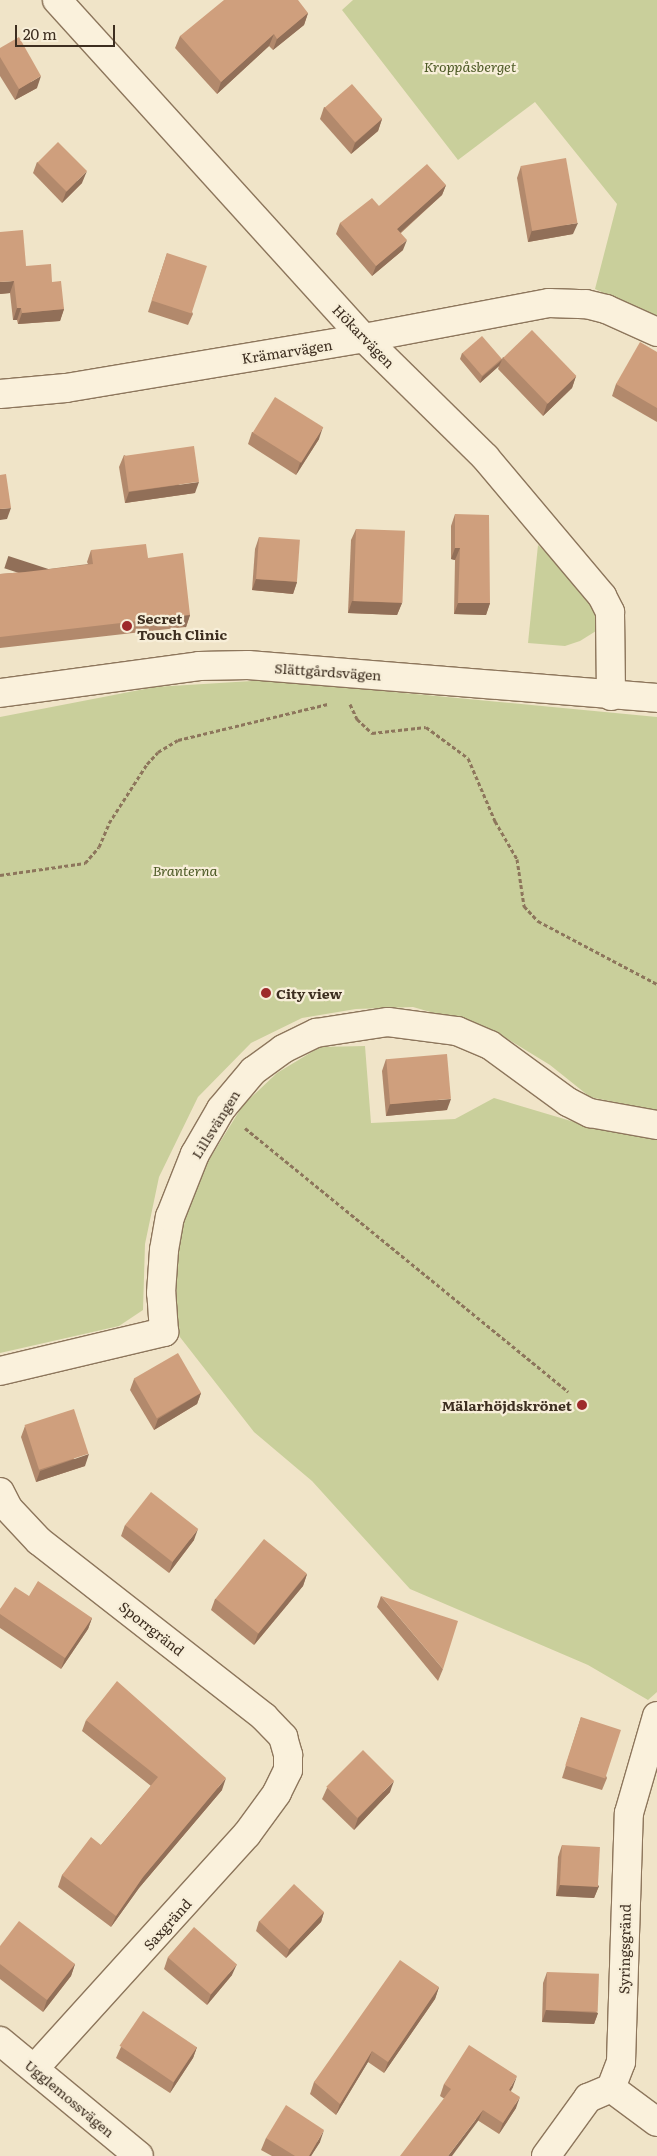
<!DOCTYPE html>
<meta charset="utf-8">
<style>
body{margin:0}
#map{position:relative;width:657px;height:2156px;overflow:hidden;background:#f0e4c8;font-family:Literata,serif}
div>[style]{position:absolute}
.green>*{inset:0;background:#c9cf9b}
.path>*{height:3px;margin-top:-1.5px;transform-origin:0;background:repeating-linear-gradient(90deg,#8d765c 0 4px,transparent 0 6.5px)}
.roads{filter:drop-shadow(1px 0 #8d765c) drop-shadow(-1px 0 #8d765c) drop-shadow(0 1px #8d765c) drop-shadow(0 -1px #8d765c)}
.street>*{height:28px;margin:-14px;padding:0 14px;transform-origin:14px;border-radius:14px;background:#faf1dc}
.secondary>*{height:28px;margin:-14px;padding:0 14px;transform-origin:14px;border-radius:14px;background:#faf1dc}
.wall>*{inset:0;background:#b2896c}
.shaded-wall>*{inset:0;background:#916f58;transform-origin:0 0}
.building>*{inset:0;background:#cf9f7d;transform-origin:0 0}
.dots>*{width:14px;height:14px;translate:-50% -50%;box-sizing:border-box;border:2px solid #f7eed8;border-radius:50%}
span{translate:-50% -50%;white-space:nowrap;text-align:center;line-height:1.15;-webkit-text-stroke:4.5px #f7eed8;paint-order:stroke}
.park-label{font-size:14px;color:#4d5a26;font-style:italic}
.street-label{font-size:14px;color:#3d2e20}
.poi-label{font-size:14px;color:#3d2e20;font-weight:700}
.left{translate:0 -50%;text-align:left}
.right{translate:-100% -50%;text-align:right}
.scale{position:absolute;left:15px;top:25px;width:100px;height:22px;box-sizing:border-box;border:2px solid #3d2e20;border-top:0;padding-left:6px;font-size:15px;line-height:18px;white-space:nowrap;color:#3d2e20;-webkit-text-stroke:4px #f7eed8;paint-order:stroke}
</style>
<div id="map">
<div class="green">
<i style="clip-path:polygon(353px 0,657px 0,657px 318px,595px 289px,617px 204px,535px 102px,458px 160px,342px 10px)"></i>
<i style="clip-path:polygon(538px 545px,592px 594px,600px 619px,596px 631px,580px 641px,565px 646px,528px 643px)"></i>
<i style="clip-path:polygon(267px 680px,657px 717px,657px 1111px,590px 1097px,550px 1065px,493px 1030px,413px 1007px,356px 1009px,302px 1018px,251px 1043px,198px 1097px,159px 1177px,145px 1244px,143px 1310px,119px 1326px,0 1353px,0 717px,155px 687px)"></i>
<i style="clip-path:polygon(365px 1046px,371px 1123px,455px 1119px,494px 1098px,591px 1127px,657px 1139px,657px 1692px,648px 1700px,588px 1665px,410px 1589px,312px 1481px,254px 1432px,176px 1332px,177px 1235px,199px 1176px,243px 1105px,277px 1073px,320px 1047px)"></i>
</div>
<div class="path">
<i style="left:350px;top:704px;width:17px;rotate:65deg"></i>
<i style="left:357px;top:719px;width:21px;rotate:43deg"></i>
<i style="left:372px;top:733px;width:54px;rotate:-6.3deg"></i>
<i style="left:426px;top:727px;width:52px;rotate:36.4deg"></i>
<i style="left:468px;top:758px;width:69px;rotate:66.8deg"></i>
<i style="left:495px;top:821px;width:44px;rotate:59.9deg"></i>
<i style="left:517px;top:859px;width:48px;rotate:81.5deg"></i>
<i style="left:524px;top:906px;width:21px;rotate:47deg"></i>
<i style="left:538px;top:921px;width:135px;rotate:27.9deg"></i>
<i style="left:0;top:875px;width:86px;rotate:-8deg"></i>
<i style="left:85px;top:863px;width:21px;rotate:-49deg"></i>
<i style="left:99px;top:847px;width:26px;rotate:-67deg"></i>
<i style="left:109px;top:823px;width:70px;rotate:-57.2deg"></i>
<i style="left:147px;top:764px;width:16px;rotate:-47deg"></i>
<i style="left:158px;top:752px;width:23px;rotate:-31deg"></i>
<i style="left:178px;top:740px;width:154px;rotate:-13.5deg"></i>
<i style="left:245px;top:1128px;width:417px;rotate:39.2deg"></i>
</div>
<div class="roads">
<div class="street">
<i style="left:57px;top:0;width:457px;rotate:47.8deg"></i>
<i style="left:364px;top:338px;width:170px;rotate:44.5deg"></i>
<i style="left:485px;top:457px;width:182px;rotate:49.9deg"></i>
<i style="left:602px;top:596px;width:18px;rotate:63deg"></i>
<i style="left:610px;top:612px;width:84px;rotate:89.3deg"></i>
<i style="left:0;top:394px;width:66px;rotate:-5.2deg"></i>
<i style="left:66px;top:388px;width:302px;rotate:-9.5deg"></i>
<i style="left:364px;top:338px;width:188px;rotate:-10.7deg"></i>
<i style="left:549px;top:303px;width:37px;rotate:2deg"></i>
<i style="left:586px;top:304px;width:21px;rotate:14deg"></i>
<i style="left:606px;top:309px;width:56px;rotate:24.3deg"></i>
<i style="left:0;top:1371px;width:169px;rotate:-13.4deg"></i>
<i style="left:164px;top:1332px;width:39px;rotate:-94deg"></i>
<i style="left:161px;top:1293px;width:43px;rotate:-86deg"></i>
<i style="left:164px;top:1250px;width:34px;rotate:-80deg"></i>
<i style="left:170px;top:1217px;width:68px;rotate:-68.4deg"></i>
<i style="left:195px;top:1154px;width:52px;rotate:-60deg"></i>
<i style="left:221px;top:1109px;width:50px;rotate:-49.9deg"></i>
<i style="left:253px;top:1071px;width:37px;rotate:-36deg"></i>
<i style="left:283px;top:1049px;width:37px;rotate:-26deg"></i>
<i style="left:316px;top:1033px;width:73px;rotate:-8.7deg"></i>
<i style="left:388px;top:1022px;width:70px;rotate:7.4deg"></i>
<i style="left:457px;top:1031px;width:36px;rotate:23deg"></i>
<i style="left:490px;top:1045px;width:97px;rotate:36.2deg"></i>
<i style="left:568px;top:1102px;width:25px;rotate:27deg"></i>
<i style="left:590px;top:1113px;width:68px;rotate:10.2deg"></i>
<i style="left:0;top:1492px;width:18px;rotate:63deg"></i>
<i style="left:8px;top:1508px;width:45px;rotate:46.8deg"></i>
<i style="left:39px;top:1541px;width:286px;rotate:38deg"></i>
<i style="left:264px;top:1717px;width:28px;rotate:46deg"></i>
<i style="left:283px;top:1737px;width:19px;rotate:74deg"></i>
<i style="left:288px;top:1755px;width:15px;rotate:90deg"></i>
<i style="left:288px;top:1770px;width:25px;rotate:116deg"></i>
<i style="left:277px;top:1793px;width:51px;rotate:126.2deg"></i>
<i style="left:247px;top:1834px;width:316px;rotate:132.2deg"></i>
<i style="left:0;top:2041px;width:180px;rotate:39.6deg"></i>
<i style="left:611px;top:2088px;width:57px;rotate:36.5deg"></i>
<i style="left:546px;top:2156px;width:72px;rotate:-54.1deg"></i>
<i style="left:588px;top:2098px;width:25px;rotate:-23deg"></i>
<i style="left:611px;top:2088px;width:28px;rotate:-69deg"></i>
<i style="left:621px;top:2062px;width:249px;rotate:-88.2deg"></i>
<i style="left:629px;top:1813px;width:101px;rotate:-73.9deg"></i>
</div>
<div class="secondary">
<i style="left:0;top:693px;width:201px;rotate:-7.7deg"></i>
<i style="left:199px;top:666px;width:49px;rotate:-1.2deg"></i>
<i style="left:248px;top:665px;width:410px;rotate:4.6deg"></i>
</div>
</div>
<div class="wall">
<i style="clip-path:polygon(308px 13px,304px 25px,273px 50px,269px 46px,217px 94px,175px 48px,180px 36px)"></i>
<i style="clip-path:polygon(0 48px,37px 88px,15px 100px,0 76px)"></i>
<i style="clip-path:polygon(324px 107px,382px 119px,378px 131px,351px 154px,320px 119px)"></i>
<i style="clip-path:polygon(37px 162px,82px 183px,62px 203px,33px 173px)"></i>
<i style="clip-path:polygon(521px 166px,573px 234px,528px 242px,517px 178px)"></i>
<i style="clip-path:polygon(446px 185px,442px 195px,401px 233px,403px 250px,372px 276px,336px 234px,340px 223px,379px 206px)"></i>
<i style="clip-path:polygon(167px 253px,193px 314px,188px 325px,148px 312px)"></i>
<i style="clip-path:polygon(26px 266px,52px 282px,64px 309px,60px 321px,18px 324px,17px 320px,13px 320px,10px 293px,0 294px)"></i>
<i style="clip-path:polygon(657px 352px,657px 422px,612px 396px,616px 384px)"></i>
<i style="clip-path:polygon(462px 353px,502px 359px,503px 357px,576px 376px,572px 388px,543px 416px,498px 369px,499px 366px,480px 383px,460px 359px)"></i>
<i style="clip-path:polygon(252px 432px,319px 439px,296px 475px,248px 444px)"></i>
<i style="clip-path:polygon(124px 455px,195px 493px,125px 503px,119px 467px)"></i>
<i style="clip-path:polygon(455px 514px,490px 603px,486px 615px,454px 614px,455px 560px,451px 559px,451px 526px)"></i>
<i style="clip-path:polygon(356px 529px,402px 603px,397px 615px,348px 613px,351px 540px)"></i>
<i style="clip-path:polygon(259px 537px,297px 582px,293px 594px,252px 590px,255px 549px)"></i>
<i style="clip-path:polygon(91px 550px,148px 558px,190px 615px,186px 627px,0 648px,0 574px,25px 572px,88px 564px,87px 562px)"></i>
<i style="clip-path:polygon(386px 1059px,447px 1110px,386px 1116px,382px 1071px)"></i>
<i style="clip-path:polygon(134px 1379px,201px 1393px,197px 1404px,154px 1430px,130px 1390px)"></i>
<i style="clip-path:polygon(25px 1426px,85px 1466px,36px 1482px,21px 1437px)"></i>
<i style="clip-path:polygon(125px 1525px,194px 1540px,169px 1573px,121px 1536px)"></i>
<i style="clip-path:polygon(307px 1574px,303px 1586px,254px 1645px,211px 1610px,215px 1599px)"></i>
<i style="clip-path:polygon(29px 1596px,92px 1618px,88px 1629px,61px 1669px,0 1628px,0 1609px)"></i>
<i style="clip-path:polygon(381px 1596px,443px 1669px,438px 1681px,377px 1607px)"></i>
<i style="clip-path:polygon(581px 1717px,607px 1778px,602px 1790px,562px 1778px)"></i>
<i style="clip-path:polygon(86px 1720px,222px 1790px,139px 1888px,111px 1927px,58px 1887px,62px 1875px,101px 1845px,151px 1786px,82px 1731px)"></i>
<i style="clip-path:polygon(327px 1788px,390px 1792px,354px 1830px,322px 1799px)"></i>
<i style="clip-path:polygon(562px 1845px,599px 1886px,594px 1898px,556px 1896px,558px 1857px)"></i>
<i style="clip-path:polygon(324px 1912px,321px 1922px,286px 1958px,256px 1931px,259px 1921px)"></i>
<i style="clip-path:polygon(0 1946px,75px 1964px,71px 1976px,43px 2012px,0 1979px)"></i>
<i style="clip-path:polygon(168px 1957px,232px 1975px,207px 2005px,164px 1969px)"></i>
<i style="clip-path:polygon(547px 1972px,598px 2013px,594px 2024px,542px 2022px,543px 1983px)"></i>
<i style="clip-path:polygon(439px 1987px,435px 1999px,384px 2073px,368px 2062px,336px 2115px,310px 2094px,314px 2082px)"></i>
<i style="clip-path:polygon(121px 2047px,197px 2047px,193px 2058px,170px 2093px,116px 2058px)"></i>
<i style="clip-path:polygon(444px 2084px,513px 2087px,511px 2091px,516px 2108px,499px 2134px,440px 2096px)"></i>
<i style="clip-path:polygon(266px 2138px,320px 2142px,311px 2156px,272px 2156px,261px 2150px)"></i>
</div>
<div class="shaded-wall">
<i style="clip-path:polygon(308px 13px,304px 25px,273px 50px,277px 39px)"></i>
<i style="clip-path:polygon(274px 34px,269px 46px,217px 94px,221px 82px)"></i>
<i style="clip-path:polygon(41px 76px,37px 88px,15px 100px,19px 89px)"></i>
<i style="clip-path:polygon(382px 119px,378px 131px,351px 154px,355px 143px)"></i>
<i style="clip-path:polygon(87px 171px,82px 183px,62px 203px,66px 192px)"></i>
<i style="clip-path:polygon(446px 185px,442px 195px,393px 239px,397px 229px)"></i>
<i style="clip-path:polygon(578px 223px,573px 234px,528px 242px,532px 230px)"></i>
<i style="clip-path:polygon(407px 240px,403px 250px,372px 276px,376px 266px)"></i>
<i style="clip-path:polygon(14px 281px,10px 293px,0 294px,0 282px)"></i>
<i style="clip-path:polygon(17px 308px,21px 308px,17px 320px,13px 320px)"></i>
<i style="clip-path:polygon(64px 309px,60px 321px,18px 324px,22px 313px)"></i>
<i style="clip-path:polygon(502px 360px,499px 366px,480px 383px,482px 377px)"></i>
<i style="clip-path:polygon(576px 376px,572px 388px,543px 416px,547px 404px)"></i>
<i style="clip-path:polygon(323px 427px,319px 439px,296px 475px,300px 463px)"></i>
<i style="clip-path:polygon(199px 482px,195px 493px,125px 503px,129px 492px)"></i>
<i style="clip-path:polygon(11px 508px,7px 519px,0 520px,0 509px)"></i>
<i style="clip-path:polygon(455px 548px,460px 548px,455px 560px,451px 559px)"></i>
<i style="clip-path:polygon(256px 579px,297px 582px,293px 594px,252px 590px)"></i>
<i style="clip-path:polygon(352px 601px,402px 603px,397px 615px,348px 613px)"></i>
<i style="clip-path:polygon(458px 603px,490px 603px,486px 615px,454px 614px)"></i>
<i style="left:190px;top:615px;width:13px;height:191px;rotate:108deg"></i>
<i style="clip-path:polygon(451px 1099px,447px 1110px,386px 1116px,390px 1104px)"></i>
<i style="clip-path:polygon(201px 1393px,197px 1404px,154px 1430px,158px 1419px)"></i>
<i style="clip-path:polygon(89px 1454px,85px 1466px,36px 1482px,40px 1471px)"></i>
<i style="clip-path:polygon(198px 1529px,194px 1540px,169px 1573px,173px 1561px)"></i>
<i style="clip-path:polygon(307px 1574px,303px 1586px,254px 1645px,258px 1634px)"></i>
<i style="clip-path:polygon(92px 1618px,88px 1629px,61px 1669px,65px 1658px)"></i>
<i style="clip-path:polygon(226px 1778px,222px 1790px,139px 1888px,111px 1927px,116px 1916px,143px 1877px)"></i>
<i style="clip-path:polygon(394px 1781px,390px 1792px,354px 1830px,358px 1818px)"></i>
<i style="clip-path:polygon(560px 1885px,599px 1886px,594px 1898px,556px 1896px)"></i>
<i style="clip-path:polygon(324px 1912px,321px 1922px,286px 1958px,290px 1948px)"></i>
<i style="clip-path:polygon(75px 1964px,71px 1976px,43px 2012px,47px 2000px)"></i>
<i style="clip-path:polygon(237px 1964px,232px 1975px,207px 2005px,211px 1994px)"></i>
<i style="clip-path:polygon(439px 1987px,435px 1999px,384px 2073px,388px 2062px)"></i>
<i style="clip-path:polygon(546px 2010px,598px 2013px,594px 2024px,542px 2022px)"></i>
<i style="clip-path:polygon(197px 2047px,193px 2058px,170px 2093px,174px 2082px)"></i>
<i style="clip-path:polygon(372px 2051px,368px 2062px,336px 2115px,340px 2104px)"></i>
<i style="clip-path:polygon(517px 2076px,513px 2087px,504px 2101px,509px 2090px)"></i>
<i style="clip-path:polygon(520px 2097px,516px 2108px,499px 2134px,503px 2123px)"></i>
<i style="clip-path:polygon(483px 2110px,478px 2121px,452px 2156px,448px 2156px)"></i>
<i style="clip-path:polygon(324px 2130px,320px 2142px,311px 2156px,309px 2156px)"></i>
</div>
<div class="building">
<i style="clip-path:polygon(224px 0,298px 0,308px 13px,277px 39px,274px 34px,221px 82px,180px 36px)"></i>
<i style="clip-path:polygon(19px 37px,41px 76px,19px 89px,0 57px,0 48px)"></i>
<i style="left:352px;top:84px;width:46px;height:36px;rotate:49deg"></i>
<i style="left:58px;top:142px;width:41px;height:29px;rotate:45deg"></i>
<i style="left:566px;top:158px;width:66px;height:46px;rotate:80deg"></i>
<i style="clip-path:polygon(427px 164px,446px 185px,397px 229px,407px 240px,376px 266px,340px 223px,372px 198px,379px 206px)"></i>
<i style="clip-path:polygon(23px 230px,26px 266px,51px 264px,52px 282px,61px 281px,64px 309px,22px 313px,21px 308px,17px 308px,14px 281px,0 282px,0 232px)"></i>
<i style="left:167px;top:253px;width:42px;height:50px;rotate:18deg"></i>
<i style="left:532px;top:330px;width:64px;height:40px;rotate:46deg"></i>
<i style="left:482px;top:336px;width:30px;height:26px;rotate:49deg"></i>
<i style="clip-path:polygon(640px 342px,657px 352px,657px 408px,616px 384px)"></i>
<i style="left:275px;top:397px;width:57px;height:42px;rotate:32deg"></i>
<i style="left:194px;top:446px;width:36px;height:71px;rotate:82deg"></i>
<i style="clip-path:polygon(6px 474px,11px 508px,0 509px,0 475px)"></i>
<i style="clip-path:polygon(455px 514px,489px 515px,490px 603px,458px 603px,460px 548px,455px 548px)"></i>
<i style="left:356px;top:529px;width:49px;height:72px;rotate:2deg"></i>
<i style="left:259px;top:537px;width:41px;height:42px;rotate:4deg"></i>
<i style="clip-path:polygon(146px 544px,148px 558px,183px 553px,190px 615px,0 637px,0 574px,25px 572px,93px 564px,91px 550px)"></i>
<i style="left:447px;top:1054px;width:45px;height:61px;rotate:85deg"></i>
<i style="left:178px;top:1353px;width:46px;height:51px;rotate:60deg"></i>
<i style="left:74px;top:1409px;width:47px;height:52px;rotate:72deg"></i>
<i style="left:151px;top:1492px;width:60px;height:42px;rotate:38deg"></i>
<i style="left:264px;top:1539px;width:55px;height:77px;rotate:39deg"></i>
<i style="clip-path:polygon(38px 1581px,92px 1618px,65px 1658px,0 1614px,0 1609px,15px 1587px,29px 1596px)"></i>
<i style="clip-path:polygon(381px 1596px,458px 1621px,443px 1669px)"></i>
<i style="clip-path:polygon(117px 1681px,226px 1778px,143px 1877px,116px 1916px,62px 1875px,91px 1837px,101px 1845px,158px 1777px,86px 1720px)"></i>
<i style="left:581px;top:1717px;width:42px;height:51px;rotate:18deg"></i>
<i style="left:363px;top:1750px;width:44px;height:52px;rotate:45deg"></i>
<i style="left:562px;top:1845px;width:38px;height:40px;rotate:3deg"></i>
<i style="left:294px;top:1884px;width:41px;height:51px;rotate:43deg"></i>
<i style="clip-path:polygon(19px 1921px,75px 1964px,47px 2000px,0 1964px,0 1946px)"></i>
<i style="left:194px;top:1927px;width:57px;height:40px;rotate:41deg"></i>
<i style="clip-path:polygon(400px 1960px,439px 1987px,388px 2062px,372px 2051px,340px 2104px,314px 2082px)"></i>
<i style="left:547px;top:1972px;width:52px;height:38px;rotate:2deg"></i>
<i style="left:143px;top:2011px;width:65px;height:42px;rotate:34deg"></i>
<i style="clip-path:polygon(469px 2045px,517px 2076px,509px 2090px,520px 2097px,503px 2123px,483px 2110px,448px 2156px,400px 2156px,451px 2089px,444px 2084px)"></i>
<i style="clip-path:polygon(286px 2105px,324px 2130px,309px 2156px,295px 2156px,266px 2138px)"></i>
</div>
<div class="dots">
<i style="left:127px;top:626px;background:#9e2a2b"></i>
<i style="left:266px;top:993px;background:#9e2a2b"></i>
<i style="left:582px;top:1405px;background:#9e2a2b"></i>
</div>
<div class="park-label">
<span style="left:470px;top:66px">Kroppåsberget</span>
<span style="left:185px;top:870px">Branterna</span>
</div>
<div class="street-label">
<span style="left:364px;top:336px;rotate:46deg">Hökarvägen</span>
<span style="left:287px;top:351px;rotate:-9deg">Krämarvägen</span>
<span style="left:328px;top:671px;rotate:4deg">Slättgårdsvägen</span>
<span style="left:215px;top:1124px;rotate:-58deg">Lillsvängen</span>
<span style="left:152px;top:1628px;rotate:38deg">Sporrgränd</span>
<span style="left:167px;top:1924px;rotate:-48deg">Saxgränd</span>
<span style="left:624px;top:1949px;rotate:-89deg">Syringsgränd</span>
<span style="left:70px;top:2098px;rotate:40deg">Ugglemossvägen</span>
</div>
<div class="poi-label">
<span class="left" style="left:137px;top:626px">Secret<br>Touch Clinic</span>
<span class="left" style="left:276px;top:993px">City view</span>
<span class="right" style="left:572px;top:1405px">Mälarhöjdskrönet</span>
</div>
<div class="scale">20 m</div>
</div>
